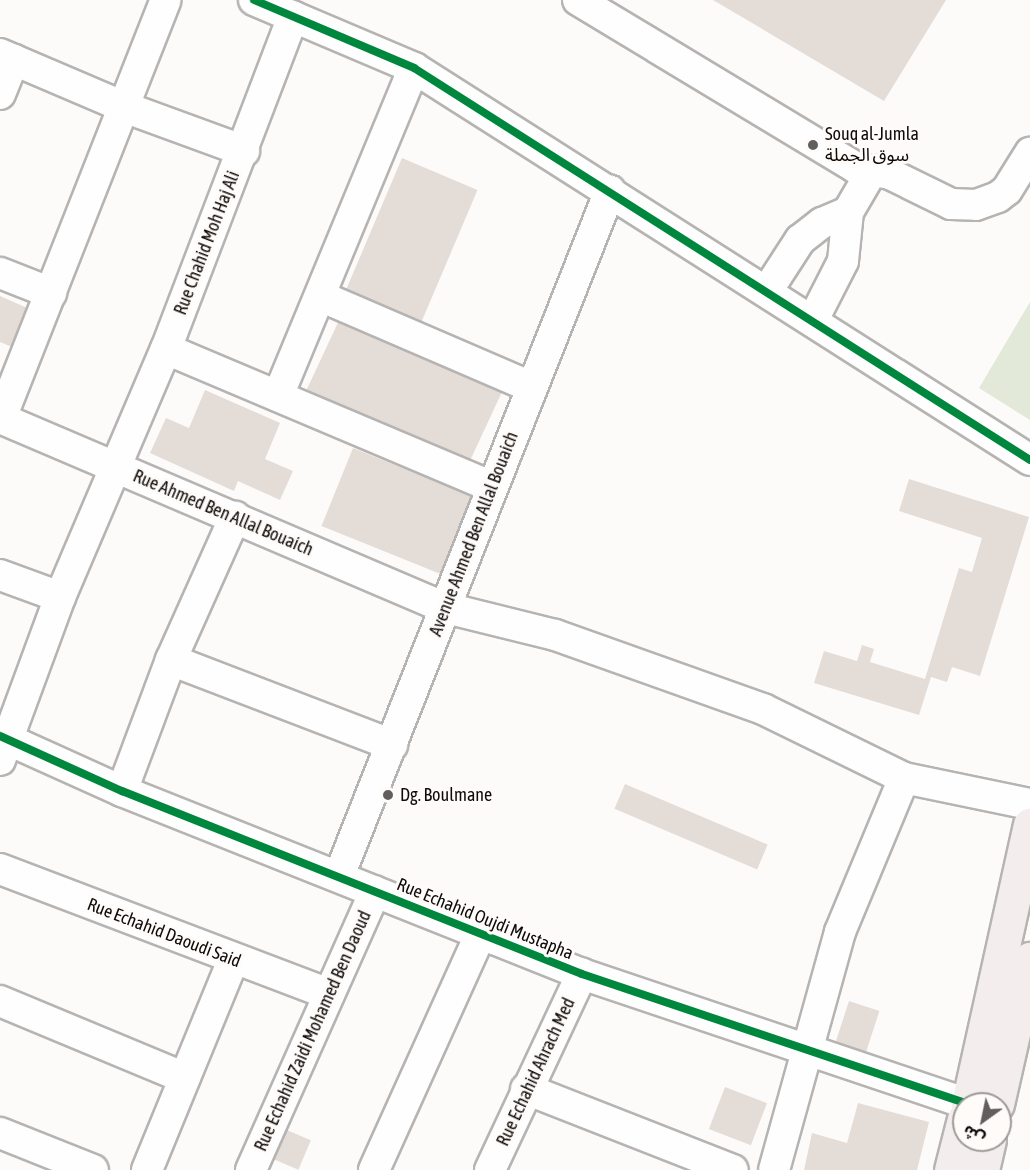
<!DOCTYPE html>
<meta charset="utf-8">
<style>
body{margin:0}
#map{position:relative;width:1030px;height:1170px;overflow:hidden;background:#fdfbfa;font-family:"Asap Condensed","Noto Sans Arabic",sans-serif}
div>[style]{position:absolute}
.green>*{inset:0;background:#e2e9d8}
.building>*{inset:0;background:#e4dcd7;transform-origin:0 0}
.roads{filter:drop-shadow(2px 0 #b6b4b2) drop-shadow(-2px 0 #b6b4b2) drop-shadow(0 2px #b6b4b2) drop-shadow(0 -2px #b6b4b2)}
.minor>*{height:30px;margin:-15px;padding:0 15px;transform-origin:15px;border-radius:15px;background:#fffefe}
.major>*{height:33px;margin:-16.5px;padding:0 16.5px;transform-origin:16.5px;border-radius:16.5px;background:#f4edee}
.cycleway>*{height:8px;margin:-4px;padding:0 4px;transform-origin:4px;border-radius:4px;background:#00873e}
.dots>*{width:16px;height:16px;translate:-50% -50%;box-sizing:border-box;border:3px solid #fefbf9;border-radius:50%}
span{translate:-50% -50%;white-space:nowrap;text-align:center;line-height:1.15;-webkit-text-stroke:6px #fefbf9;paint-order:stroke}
.poi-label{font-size:18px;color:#0d0b09}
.left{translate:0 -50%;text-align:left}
.street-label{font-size:18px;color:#0d0b09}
.north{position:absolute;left:952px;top:1092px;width:60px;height:60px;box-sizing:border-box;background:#fefbf9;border:2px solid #9e9b99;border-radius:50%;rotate:213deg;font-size:16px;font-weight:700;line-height:24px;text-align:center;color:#0d0b09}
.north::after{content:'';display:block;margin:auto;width:21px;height:27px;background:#615f5d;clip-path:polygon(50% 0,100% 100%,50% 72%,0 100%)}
</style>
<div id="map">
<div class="green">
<i style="clip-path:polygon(1030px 302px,1030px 420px,979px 388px)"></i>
</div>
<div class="building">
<i style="clip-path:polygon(713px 0,946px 0,884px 101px)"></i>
<i style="left:402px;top:158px;width:82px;height:144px;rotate:23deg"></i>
<i style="clip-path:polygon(0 296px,34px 311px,17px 349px,0 342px)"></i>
<i style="left:341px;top:316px;width:178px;height:81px;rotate:25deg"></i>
<i style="clip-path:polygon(205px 390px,280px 423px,265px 459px,293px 471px,280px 500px,238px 481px,234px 491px,150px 453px,166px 418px,189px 428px)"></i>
<i style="left:353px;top:448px;width:131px;height:84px;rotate:22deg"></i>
<i style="clip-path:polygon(909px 479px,1029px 517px,980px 676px,952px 667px,947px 682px,931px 677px,919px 715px,814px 683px,824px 651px,857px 661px,862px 645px,874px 649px,870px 662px,925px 679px,959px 568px,972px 572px,982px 538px,899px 511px)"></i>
<i style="left:625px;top:784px;width:155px;height:27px;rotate:23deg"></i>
<i style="left:849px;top:1001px;width:32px;height:50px;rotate:18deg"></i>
<i style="left:725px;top:1087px;width:45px;height:45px;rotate:21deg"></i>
<i style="clip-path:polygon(858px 1103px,929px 1122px,917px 1170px,804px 1170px,812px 1133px,847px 1143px)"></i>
<i style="left:275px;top:1125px;width:39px;height:32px;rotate:23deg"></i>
</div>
<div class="roads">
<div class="minor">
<i style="left:254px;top:0;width:174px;rotate:23deg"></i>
<i style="left:414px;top:68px;width:730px;rotate:32.47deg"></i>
<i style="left:578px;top:0;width:325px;rotate:31.1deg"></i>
<i style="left:856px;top:168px;width:35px;rotate:10deg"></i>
<i style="left:890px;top:174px;width:68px;rotate:26.2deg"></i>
<i style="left:951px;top:204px;width:25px;rotate:2deg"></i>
<i style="left:976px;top:205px;width:23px;rotate:-20deg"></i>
<i style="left:998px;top:197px;width:11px;rotate:-38deg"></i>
<i style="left:1007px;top:190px;width:44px;rotate:-58.1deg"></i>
<i style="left:0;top:54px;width:135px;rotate:23.1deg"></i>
<i style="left:124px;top:107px;width:128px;rotate:20.1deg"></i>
<i style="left:0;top:94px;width:37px;rotate:-68deg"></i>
<i style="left:0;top:273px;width:55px;rotate:21.4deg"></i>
<i style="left:767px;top:291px;width:61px;rotate:-57.1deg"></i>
<i style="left:800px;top:240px;width:28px;rotate:-38deg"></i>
<i style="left:822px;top:223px;width:28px;rotate:-23deg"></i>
<i style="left:320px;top:296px;width:230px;rotate:23.3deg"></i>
<i style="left:813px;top:320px;width:66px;rotate:-63deg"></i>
<i style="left:843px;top:261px;width:49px;rotate:-84.2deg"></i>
<i style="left:848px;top:212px;width:48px;rotate:-59.7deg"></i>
<i style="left:166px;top:349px;width:353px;rotate:22.9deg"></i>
<i style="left:278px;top:396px;width:355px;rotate:-67.5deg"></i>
<i style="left:0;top:418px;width:485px;rotate:23.1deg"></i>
<i style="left:446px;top:608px;width:112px;rotate:13.9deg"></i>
<i style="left:555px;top:635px;width:221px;rotate:19.6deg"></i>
<i style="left:763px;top:709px;width:157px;rotate:26.1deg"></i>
<i style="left:904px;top:778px;width:167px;rotate:112.6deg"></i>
<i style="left:840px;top:932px;width:247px;rotate:105.5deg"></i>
<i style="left:1px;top:418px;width:449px;rotate:-68.5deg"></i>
<i style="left:0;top:575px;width:64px;rotate:20.1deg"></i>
<i style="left:171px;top:660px;width:237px;rotate:21deg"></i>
<i style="left:0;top:736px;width:134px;rotate:24.3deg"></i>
<i style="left:122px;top:791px;width:495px;rotate:21.7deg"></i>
<i style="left:582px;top:974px;width:407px;rotate:18.6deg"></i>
<i style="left:0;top:760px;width:174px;rotate:-69.8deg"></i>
<i style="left:60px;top:597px;width:270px;rotate:-66.9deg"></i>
<i style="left:166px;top:349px;width:356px;rotate:-69.1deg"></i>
<i style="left:904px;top:778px;width:129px;rotate:11.7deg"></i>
<i style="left:122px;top:791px;width:140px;rotate:-69.5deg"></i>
<i style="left:171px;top:660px;width:157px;rotate:-65.9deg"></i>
<i style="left:0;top:869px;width:352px;rotate:20.8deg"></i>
<i style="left:339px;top:876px;width:737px;rotate:-68.42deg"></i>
<i style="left:0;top:1001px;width:200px;rotate:22.6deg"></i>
<i style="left:526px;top:1089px;width:222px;rotate:21.4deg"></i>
<i style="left:0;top:1133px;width:100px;rotate:21.7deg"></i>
<i style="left:147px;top:1170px;width:227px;rotate:-67.7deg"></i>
<i style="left:251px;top:1170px;width:305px;rotate:-66deg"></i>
<i style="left:374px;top:1170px;width:260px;rotate:-65.7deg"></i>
<i style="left:490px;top:1170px;width:217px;rotate:-64.9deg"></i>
</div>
<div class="major">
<i style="left:968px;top:1104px;width:286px;rotate:-77.5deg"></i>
<i style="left:997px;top:1104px;width:149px;rotate:-77.2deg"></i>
<i style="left:951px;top:1170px;width:53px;rotate:-75.7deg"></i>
<i style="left:982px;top:1170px;width:31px;rotate:-77deg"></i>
</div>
</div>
<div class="cycleway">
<i style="left:254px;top:0;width:174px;rotate:23deg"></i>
<i style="left:414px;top:68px;width:730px;rotate:32.47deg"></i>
<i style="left:0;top:736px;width:134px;rotate:24.3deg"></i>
<i style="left:122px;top:791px;width:495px;rotate:21.7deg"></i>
<i style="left:582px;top:974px;width:407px;rotate:18.6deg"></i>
</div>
<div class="dots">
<i style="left:813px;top:145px;background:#615f5d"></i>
<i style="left:388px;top:795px;background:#615f5d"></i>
</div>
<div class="poi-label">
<span class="left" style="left:825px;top:145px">Souq al-Jumla<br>سوق الجملة</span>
<span class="left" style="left:400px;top:795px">Dg. Boulmane</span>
</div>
<div class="street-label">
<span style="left:207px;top:243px;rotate:-69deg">Rue Chahid Moh Haj Ali</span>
<span style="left:223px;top:513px;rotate:23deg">Rue Ahmed Ben Allal Bouaich</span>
<span style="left:474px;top:534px;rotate:-69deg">Avenue Ahmed Ben Allal Bouaich</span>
<span style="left:485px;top:919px;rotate:22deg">Rue Echahid Oujdi Mustapha</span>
<span style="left:164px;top:933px;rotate:21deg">Rue Echahid Daoudi Said</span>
<span style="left:313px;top:1031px;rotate:-66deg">Rue Echahid Zaidi Mohamed Ben Daoud</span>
<span style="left:536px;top:1072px;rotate:-65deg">Rue Echahid Ahrach Med</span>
</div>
<div class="north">ش</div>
</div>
